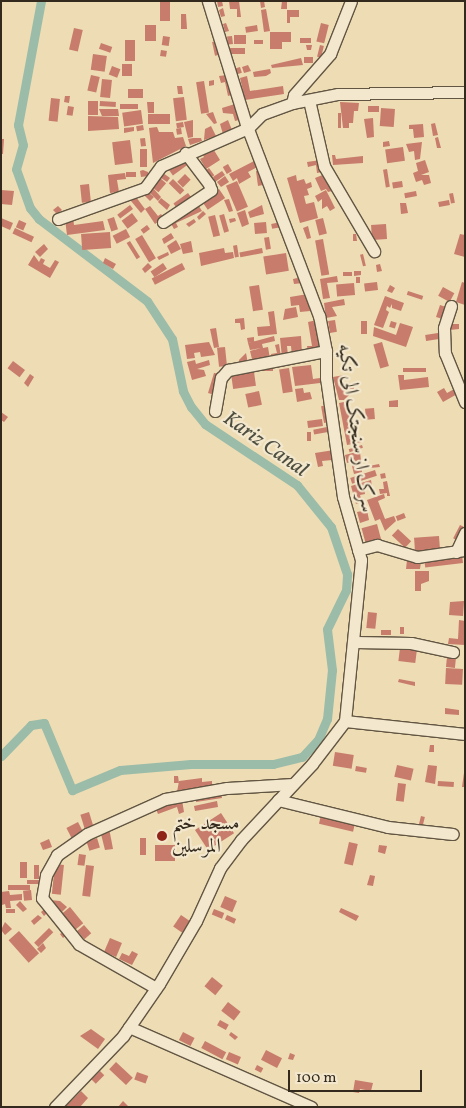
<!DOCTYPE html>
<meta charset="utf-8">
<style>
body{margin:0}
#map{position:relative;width:466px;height:1108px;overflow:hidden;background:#eddcb4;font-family:Vollkorn,Amiri,serif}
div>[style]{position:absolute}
.canal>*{height:9px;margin:-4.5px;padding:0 4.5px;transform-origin:4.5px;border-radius:4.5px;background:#9abca8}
.building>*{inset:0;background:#c87c6b;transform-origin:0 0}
.roads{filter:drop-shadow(1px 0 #625643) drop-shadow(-1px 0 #625643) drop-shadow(0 1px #625643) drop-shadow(0 -1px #625643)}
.minor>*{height:11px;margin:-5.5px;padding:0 5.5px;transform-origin:5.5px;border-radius:5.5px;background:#f3e8ce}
.dots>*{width:14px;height:14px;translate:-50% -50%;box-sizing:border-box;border:2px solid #f3e8ce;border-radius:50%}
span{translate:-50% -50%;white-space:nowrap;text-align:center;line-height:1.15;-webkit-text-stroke:4.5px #f3e8ce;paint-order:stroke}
.street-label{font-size:20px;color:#332a1d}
.poi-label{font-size:20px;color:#332a1d}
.left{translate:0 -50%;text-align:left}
.water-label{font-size:21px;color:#4d4e40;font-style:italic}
.frame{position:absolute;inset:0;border:2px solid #332a1d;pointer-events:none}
.scale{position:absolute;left:288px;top:1070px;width:134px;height:22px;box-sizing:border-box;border:2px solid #332a1d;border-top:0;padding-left:6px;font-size:15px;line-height:18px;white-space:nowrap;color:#332a1d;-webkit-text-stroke:4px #f3e8ce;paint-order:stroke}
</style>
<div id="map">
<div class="canal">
<i style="left:1px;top:756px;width:43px;rotate:-45.9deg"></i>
<i style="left:31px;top:725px;width:13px;rotate:-9deg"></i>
<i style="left:44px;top:723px;width:73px;rotate:67.3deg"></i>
<i style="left:72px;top:790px;width:52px;rotate:-22.6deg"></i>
<i style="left:120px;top:770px;width:71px;rotate:-4.8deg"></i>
<i style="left:191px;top:764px;width:82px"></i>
<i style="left:273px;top:764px;width:30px;rotate:-14deg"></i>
<i style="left:302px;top:757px;width:23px;rotate:-47deg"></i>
<i style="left:318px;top:740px;width:23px;rotate:-67deg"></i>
<i style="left:327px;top:719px;width:49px;rotate:-84.2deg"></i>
<i style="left:332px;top:670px;width:41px;rotate:-97deg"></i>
<i style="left:327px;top:629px;width:43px;rotate:-64deg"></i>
<i style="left:346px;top:590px;width:16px;rotate:-86deg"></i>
<i style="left:347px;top:574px;width:50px;rotate:-108.8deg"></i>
<i style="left:331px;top:527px;width:54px;rotate:-129deg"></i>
<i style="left:297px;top:485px;width:110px;rotate:-146.5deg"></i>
<i style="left:205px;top:424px;width:22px;rotate:-129deg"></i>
<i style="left:191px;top:407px;width:18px;rotate:-117deg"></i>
<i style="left:183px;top:391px;width:53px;rotate:-101.9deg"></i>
<i style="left:172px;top:339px;width:45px;rotate:-123.3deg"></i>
<i style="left:147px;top:301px;width:136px;rotate:-142.8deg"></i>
<i style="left:39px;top:219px;width:14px;rotate:-129deg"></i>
<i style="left:30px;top:208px;width:41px;rotate:-109.7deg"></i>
<i style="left:16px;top:169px;width:25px;rotate:-74deg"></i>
<i style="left:23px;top:145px;width:21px;rotate:-104deg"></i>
<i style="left:18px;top:125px;width:126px;rotate:-79.5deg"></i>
</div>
<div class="building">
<i style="left:160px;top:1px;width:10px;height:20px"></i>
<i style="clip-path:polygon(217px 1px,222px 1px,223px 6px,218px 7px)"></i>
<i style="clip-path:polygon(229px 1px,239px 1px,241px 17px,237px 17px,237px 9px,230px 9px)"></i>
<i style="clip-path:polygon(260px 1px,264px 1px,265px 7px,261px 8px)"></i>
<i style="clip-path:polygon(282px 1px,287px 1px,287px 9px,281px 9px)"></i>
<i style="clip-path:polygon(223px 8px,225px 16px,221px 17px,219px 10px)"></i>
<i style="clip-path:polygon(266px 9px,270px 31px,264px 32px,261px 10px)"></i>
<i style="clip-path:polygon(287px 10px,299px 10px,299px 17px,290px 17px,290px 23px,287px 23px)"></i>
<i style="clip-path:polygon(181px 14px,186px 14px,187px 29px,181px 29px)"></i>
<i style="clip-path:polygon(226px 23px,229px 31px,225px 32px,223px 24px)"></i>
<i style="left:321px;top:23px;width:8px;height:19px;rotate:14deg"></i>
<i style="left:145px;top:25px;width:11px;height:16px"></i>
<i style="left:257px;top:25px;width:6px;height:12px;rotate:81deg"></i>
<i style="left:74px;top:28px;width:9px;height:22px;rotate:13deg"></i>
<i style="clip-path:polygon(270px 32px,291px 32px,291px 42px,282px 42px,282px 49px,270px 49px)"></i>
<i style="left:246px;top:35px;width:9px;height:12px;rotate:90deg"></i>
<i style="left:163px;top:36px;width:7px;height:9px;rotate:8deg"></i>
<i style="left:232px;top:36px;width:8px;height:5px;rotate:83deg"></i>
<i style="left:300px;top:38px;width:11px;height:5px"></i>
<i style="left:125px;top:40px;width:10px;height:21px"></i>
<i style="left:254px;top:40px;width:9px;height:4px"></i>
<i style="left:217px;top:41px;width:14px;height:5px;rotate:78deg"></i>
<i style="left:101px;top:43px;width:12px;height:6px;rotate:20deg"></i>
<i style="clip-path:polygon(306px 45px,312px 45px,311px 50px,307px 50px)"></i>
<i style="left:320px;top:45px;width:4px;height:12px;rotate:14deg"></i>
<i style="left:230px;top:48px;width:15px;height:6px"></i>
<i style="left:161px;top:50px;width:6px;height:6px;rotate:9deg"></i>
<i style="left:93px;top:54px;width:14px;height:16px;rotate:8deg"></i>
<i style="left:313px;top:57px;width:6px;height:9px;rotate:90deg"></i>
<i style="clip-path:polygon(301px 58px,303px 65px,272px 68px,271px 65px)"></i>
<i style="left:122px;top:64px;width:10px;height:12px"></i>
<i style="clip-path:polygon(248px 65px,251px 71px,244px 73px,242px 67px)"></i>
<i style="left:112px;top:66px;width:9px;height:9px;rotate:21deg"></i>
<i style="left:240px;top:67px;width:6px;height:5px;rotate:72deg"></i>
<i style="clip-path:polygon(270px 69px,271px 73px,266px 76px,254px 77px,253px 72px)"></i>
<i style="left:91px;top:75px;width:9px;height:16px;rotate:13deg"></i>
<i style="clip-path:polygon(227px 75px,231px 95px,228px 96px,225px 82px,221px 83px,219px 76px)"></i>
<i style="clip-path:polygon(247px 76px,250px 91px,283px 86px,284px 94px,245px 100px,240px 78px)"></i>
<i style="left:102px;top:79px;width:10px;height:18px;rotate:6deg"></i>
<i style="clip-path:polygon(214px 80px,214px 85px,209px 86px,209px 81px)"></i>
<i style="left:204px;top:81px;width:32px;height:8px;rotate:81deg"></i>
<i style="clip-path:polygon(177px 86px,182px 86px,183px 94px,178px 94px)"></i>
<i style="left:143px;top:89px;width:9px;height:15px;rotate:90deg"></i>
<i style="clip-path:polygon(65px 96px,70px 96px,69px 103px,64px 102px)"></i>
<i style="left:184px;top:97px;width:23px;height:11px;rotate:83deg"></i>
<i style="left:51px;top:98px;width:9px;height:23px;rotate:6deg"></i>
<i style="left:88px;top:101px;width:10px;height:14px"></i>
<i style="left:100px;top:101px;width:16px;height:5px;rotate:4deg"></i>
<i style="clip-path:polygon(147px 102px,154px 102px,154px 113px,148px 113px)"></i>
<i style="clip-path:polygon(340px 102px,359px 103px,358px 111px,354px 111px,353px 123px,349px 123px,349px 128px,343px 128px)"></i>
<i style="left:138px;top:104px;width:5px;height:18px;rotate:90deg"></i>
<i style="clip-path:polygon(235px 104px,239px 120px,235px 121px,233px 114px,223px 113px,222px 108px)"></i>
<i style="left:68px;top:106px;width:6px;height:9px;rotate:9deg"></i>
<i style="left:379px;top:106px;width:6px;height:11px;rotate:90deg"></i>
<i style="left:381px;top:108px;width:14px;height:18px;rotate:4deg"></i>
<i style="clip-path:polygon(99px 109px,118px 109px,119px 116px,102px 116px)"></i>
<i style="left:141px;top:110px;width:14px;height:19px;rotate:82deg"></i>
<i style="clip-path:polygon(213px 112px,217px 123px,214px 124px,206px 114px)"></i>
<i style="left:338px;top:113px;width:3px;height:15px"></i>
<i style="left:148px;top:114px;width:22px;height:10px"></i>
<i style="clip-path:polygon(88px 116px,118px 117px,119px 129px,88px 131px)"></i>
<i style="clip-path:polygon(373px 118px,374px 137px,367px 138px,364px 119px)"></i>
<i style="clip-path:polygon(193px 120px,193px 137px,188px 138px,184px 122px)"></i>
<i style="clip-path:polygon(228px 120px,232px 130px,223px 134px,220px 124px)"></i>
<i style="left:183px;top:122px;width:5px;height:7px;rotate:79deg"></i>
<i style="clip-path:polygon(435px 123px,438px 135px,433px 136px,431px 124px)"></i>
<i style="clip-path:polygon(423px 124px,424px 137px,414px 138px,413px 129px,409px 129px,409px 125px)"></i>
<i style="left:143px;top:125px;width:5px;height:7px;rotate:79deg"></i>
<i style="clip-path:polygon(211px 126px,216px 136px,204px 140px,205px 129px)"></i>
<i style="clip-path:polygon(134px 127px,134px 131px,124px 133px,124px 128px)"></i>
<i style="clip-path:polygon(157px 127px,159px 132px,173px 132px,175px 138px,183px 137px,186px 146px,153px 163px,149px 128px)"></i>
<i style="left:181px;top:128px;width:6px;height:5px;rotate:81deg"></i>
<i style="clip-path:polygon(438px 137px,441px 148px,437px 148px,435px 138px)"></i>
<i style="left:145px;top:138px;width:8px;height:5px;rotate:83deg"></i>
<i style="clip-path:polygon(193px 138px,201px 138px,202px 141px,190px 145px,188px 139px)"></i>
<i style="clip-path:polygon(1px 139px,4px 139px,3px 154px,1px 154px)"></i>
<i style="left:130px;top:140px;width:23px;height:18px;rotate:83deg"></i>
<i style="clip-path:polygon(389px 141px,390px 146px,383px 147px,383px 142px)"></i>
<i style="clip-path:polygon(422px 142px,420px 159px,415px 160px,414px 151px,409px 152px,406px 144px)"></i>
<i style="clip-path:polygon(212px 147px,220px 160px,206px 169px,200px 159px,204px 157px,202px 153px)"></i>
<i style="left:403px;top:147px;width:14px;height:18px;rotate:82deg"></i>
<i style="left:140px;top:149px;width:7px;height:18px"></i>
<i style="clip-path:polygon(332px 155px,335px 155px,336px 159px,363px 156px,363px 163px,333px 165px)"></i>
<i style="left:183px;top:157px;width:9px;height:19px;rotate:54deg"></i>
<i style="clip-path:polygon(256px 160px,259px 166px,248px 172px,251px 177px,239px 184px,237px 178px,233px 181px,229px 174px)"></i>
<i style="clip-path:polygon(321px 160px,323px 172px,317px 173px,316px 165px,308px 167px,307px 162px)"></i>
<i style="clip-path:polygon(425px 160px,429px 172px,421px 175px,429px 175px,431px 183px,424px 185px,422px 180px,416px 182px,413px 173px,418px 171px,416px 163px)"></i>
<i style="left:228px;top:164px;width:8px;height:6px;rotate:60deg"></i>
<i style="left:209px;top:168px;width:9px;height:5px;rotate:54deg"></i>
<i style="clip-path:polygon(263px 169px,267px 184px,258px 186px,256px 171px)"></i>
<i style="left:387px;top:169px;width:18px;height:4px;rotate:81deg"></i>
<i style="clip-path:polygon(143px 170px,148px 172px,148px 176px,141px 177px,140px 171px)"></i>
<i style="clip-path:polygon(222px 171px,225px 175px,215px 182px,213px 177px)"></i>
<i style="left:136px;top:172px;width:5px;height:10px;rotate:90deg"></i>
<i style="clip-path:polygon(125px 173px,126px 179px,117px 180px,119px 192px,110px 193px,108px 175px)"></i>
<i style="clip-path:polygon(163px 173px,170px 178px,167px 182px,161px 178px)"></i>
<i style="left:185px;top:174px;width:8px;height:11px;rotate:45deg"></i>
<i style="clip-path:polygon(325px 174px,332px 191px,328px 192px,326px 189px,321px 191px,315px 178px)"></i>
<i style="clip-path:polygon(296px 175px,297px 181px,304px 179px,306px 184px,311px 182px,312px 187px,307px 189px,309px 195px,304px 196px,306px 204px,314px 202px,318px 218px,300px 223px,287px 178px)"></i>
<i style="clip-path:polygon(225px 176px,229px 182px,221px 187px,217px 182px)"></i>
<i style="left:160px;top:178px;width:8px;height:12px;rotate:40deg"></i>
<i style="left:173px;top:179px;width:16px;height:6px;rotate:45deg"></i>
<i style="left:237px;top:181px;width:28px;height:12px;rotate:67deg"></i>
<i style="left:402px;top:181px;width:6px;height:10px;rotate:81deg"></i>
<i style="left:89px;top:184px;width:18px;height:9px;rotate:84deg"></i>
<i style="clip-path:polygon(152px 187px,161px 197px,158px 201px,148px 191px)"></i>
<i style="left:219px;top:189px;width:11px;height:21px;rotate:56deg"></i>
<i style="clip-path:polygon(1px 190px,14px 191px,12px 205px,1px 204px)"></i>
<i style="clip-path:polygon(326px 190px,335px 208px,330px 211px,327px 206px,322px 209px,322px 199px,318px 202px,315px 196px)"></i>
<i style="left:416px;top:191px;width:5px;height:12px;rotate:79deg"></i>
<i style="clip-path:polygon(148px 192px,154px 197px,150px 201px,144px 195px)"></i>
<i style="left:188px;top:193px;width:9px;height:18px;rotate:54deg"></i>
<i style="left:453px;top:193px;width:10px;height:4px;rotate:79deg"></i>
<i style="clip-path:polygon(136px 197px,145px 209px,150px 206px,158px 216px,161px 214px,164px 218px,155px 224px,145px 209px,141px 213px,131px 201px)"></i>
<i style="clip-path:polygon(161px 198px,170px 205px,167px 210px,158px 202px)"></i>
<i style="clip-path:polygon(229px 199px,233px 211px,229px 212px,224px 200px)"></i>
<i style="left:449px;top:200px;width:5px;height:11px;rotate:79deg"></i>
<i style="clip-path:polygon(197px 203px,202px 211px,176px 223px,178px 227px,174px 229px,169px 220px)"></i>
<i style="clip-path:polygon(400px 203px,406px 203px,408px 213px,401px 214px)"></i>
<i style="left:130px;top:205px;width:5px;height:16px;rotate:53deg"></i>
<i style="clip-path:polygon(262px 205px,264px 214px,250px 218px,248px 212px)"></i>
<i style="clip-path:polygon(58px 206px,62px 210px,57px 214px,53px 210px)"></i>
<i style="clip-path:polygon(245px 210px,249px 224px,242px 227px,237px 213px)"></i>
<i style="clip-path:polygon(203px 211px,206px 214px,199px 220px,197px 217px)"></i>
<i style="left:132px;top:213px;width:10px;height:13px;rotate:53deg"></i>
<i style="left:224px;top:214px;width:18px;height:5px;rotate:74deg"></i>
<i style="left:215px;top:215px;width:21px;height:7px;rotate:76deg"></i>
<i style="clip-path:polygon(73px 217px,74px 225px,103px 221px,105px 230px,67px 235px,65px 219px)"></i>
<i style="left:114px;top:217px;width:13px;height:7px;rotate:72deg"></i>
<i style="clip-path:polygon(1px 218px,13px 223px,10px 230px,1px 226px)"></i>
<i style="clip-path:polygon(235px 218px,236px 221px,230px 223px,229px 219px)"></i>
<i style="left:323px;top:218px;width:16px;height:8px;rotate:76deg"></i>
<i style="clip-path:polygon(194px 219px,196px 222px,189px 227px,186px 224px)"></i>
<i style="left:19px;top:220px;width:8px;height:8px;rotate:23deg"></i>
<i style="left:266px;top:222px;width:11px;height:12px;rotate:85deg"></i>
<i style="left:281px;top:222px;width:5px;height:10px;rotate:79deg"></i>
<i style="left:386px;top:224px;width:15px;height:15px;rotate:86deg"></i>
<i style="left:147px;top:225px;width:5px;height:8px;rotate:53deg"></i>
<i style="clip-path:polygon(308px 226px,311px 238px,307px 239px,303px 228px)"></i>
<i style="left:15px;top:228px;width:21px;height:6px;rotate:25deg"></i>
<i style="left:126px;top:229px;width:9px;height:15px;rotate:63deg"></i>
<i style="left:110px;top:232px;width:16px;height:29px;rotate:86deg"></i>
<i style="clip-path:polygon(171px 233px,174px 238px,164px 244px,162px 239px)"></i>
<i style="clip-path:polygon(353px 234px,356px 234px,357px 241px,353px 241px)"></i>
<i style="clip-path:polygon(460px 234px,465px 235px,465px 257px,454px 254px)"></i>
<i style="left:142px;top:235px;width:27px;height:8px;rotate:59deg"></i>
<i style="left:269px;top:237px;width:12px;height:5px;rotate:81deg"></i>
<i style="left:323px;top:239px;width:36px;height:8px;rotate:80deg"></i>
<i style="clip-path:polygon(176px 240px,181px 249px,171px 254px,167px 246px)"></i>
<i style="left:130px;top:241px;width:19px;height:4px;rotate:58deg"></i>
<i style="clip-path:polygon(191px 241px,193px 252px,183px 254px,180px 244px)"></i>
<i style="clip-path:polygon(44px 244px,48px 249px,40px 257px,35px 252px)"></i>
<i style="left:237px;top:245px;width:12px;height:4px;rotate:81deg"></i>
<i style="clip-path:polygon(224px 248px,225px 253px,233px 252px,234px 258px,201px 266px,199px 253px)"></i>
<i style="left:262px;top:248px;width:5px;height:23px;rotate:79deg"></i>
<i style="clip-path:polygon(168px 252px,169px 255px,159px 260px,157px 257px)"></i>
<i style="left:286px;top:253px;width:18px;height:23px;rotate:81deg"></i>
<i style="left:363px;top:254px;width:12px;height:3px;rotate:76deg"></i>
<i style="clip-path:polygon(34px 255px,39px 262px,41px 258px,45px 260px,43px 264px,50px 268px,55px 260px,59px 262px,50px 278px,28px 265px)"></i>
<i style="clip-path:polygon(105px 258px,116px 264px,113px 269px,103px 263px)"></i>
<i style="clip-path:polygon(148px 263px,152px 267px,145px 273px,142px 269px)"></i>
<i style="left:163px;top:263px;width:7px;height:15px;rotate:56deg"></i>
<i style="left:182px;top:263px;width:7px;height:34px;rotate:63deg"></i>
<i style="clip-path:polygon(380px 264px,382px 271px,377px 272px,376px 265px)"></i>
<i style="clip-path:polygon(354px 271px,361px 271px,361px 275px,354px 276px)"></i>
<i style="left:343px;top:272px;width:9px;height:4px"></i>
<i style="clip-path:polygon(337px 276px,338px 282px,327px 283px,330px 298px,323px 299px,320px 279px)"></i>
<i style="clip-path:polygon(302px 277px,303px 283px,294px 284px,293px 279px)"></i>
<i style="left:356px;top:277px;width:4px;height:6px"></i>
<i style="left:377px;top:282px;width:8px;height:13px;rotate:83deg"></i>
<i style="clip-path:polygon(462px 282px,465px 283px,465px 305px,456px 302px)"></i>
<i style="left:354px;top:283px;width:12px;height:18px;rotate:85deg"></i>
<i style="left:259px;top:285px;width:25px;height:10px;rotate:81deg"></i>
<i style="clip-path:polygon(390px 285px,395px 288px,392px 293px,387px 291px)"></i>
<i style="left:443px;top:287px;width:13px;height:10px;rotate:29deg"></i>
<i style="left:408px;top:291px;width:16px;height:4px;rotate:18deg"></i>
<i style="clip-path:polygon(308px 294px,310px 311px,300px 312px,299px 305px,291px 306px,290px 297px)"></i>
<i style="clip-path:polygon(385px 296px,404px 303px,401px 311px,392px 308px,392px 304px,390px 308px,387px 306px,386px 310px,389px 312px,383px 328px,374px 325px)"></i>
<i style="clip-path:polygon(344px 299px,345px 305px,332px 307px,337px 316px,326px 318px,324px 303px)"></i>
<i style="clip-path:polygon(440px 305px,446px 307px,443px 319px,436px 317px)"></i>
<i style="clip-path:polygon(296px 307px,298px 317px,283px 320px,285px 309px)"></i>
<i style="clip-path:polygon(274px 311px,277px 334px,258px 336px,257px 327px,270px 326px,268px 312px)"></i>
<i style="clip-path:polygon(244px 318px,245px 329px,241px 330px,240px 323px,235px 323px,235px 319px)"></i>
<i style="clip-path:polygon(317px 320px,322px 349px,308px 352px,307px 346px,312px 346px,308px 322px)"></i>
<i style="left:335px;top:320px;width:12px;height:7px;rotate:81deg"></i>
<i style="left:361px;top:321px;width:6px;height:13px"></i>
<i style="left:391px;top:321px;width:6px;height:6px;rotate:18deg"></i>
<i style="clip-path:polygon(400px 323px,413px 327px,406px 347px,373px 336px,374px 327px,396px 335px)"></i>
<i style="clip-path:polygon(450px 324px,459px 324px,459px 329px,450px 330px)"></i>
<i style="clip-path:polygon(216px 328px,219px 347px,214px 348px,210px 329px)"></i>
<i style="left:438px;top:333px;width:6px;height:13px;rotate:81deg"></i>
<i style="clip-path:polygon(274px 336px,275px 341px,262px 344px,263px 348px,268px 347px,270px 359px,253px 363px,250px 351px,261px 348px,250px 350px,248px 343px)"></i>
<i style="clip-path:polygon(301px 336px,302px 355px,292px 356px,291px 346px,287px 346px,288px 356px,282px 357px,280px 338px)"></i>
<i style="clip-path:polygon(254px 337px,254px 342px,248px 343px,247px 338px)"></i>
<i style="clip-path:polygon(209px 342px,215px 355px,201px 357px,200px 352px,194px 353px,195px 358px,187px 359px,185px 345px)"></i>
<i style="left:382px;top:342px;width:25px;height:9px;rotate:74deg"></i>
<i style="clip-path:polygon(279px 344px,281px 357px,272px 358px,271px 354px,277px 353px,275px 345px)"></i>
<i style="left:225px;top:347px;width:19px;height:8px;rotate:84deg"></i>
<i style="clip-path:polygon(246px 353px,248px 364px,240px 365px,239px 360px)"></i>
<i style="clip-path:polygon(195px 360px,196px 364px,209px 360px,210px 365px,197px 369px,204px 370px,206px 376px,192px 380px,187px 362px)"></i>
<i style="left:13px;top:361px;width:15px;height:9px;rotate:37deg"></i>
<i style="left:273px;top:364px;width:7px;height:16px;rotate:90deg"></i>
<i style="clip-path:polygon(311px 365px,313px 379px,320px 378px,320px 383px,295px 386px,292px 367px)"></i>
<i style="left:289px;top:368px;width:24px;height:10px;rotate:81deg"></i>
<i style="left:426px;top:368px;width:4px;height:23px;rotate:90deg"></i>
<i style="left:254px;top:372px;width:14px;height:23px;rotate:82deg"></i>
<i style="clip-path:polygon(214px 373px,220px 374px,215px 395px,208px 393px)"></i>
<i style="clip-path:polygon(30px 374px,34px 377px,28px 387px,24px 383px)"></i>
<i style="clip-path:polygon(344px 375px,339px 379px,339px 383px,354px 384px,354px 389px,349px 389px,350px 394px,344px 400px,339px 400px,333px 377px)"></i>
<i style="clip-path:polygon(398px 375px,404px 375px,404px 380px,428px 377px,429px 387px,400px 390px)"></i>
<i style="clip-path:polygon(303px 388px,304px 393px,310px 392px,312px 399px,297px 402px,295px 389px)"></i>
<i style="clip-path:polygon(444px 388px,447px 393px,456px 388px,459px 393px,443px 402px,437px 392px)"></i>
<i style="left:259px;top:391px;width:14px;height:14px;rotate:78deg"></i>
<i style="clip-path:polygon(398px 400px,398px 407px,389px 407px,389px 401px)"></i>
<i style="clip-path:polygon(349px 401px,356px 437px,360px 436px,362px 442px,347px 445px,339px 403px)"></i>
<i style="left:328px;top:405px;width:17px;height:7px;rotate:80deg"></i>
<i style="left:374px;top:408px;width:11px;height:9px;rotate:85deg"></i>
<i style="clip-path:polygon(1px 412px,8px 417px,4px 422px,1px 420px)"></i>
<i style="left:322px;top:419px;width:7px;height:15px;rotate:82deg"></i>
<i style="left:327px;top:427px;width:5px;height:14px;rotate:79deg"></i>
<i style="left:307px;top:432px;width:4px;height:9px"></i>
<i style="left:362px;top:445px;width:3px;height:14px;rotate:72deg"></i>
<i style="clip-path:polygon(334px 450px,336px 463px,332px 463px,332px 460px,322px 461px,323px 466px,318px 467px,315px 453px)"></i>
<i style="clip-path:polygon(360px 451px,362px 472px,354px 474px,351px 462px,347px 463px,345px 455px)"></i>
<i style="clip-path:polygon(379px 464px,380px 467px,370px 468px,369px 466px)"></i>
<i style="left:375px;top:470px;width:6px;height:26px;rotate:72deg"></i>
<i style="left:385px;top:473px;width:5px;height:5px;rotate:79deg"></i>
<i style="clip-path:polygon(371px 480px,372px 486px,364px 488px,365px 494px,360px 495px,362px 502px,356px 504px,351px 486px)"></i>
<i style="clip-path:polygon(387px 481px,390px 496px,387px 496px,387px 493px,380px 494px,379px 489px,384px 489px,383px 482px)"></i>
<i style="clip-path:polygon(384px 494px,385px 498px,378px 501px,385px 519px,394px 516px,396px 521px,385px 531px,380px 519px,375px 521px,367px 500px)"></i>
<i style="clip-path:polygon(367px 510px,369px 520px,360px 523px,357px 512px)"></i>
<i style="left:404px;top:513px;width:5px;height:9px;rotate:68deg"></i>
<i style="left:377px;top:524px;width:16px;height:16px;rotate:75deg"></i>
<i style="left:460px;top:525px;width:4px;height:15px;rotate:27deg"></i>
<i style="left:398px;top:529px;width:18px;height:9px;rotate:43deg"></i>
<i style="left:439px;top:536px;width:15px;height:25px;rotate:86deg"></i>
<i style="left:462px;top:555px;width:8px;height:38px;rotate:83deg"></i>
<i style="clip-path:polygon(407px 560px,421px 562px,420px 569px,406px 569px)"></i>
<i style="clip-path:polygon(415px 571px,429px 571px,429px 581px,421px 584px,421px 591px,415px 591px)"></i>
<i style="clip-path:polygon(464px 601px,463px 616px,449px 615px,450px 602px)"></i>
<i style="left:368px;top:612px;width:9px;height:16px;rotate:6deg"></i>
<i style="clip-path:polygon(459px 620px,465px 621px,465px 645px,448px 644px,449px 638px,458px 639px)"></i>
<i style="left:400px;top:627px;width:4px;height:7px"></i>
<i style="left:391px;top:630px;width:5px;height:10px;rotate:90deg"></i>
<i style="left:400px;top:648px;width:17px;height:13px;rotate:7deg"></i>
<i style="left:447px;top:657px;width:9px;height:10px;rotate:6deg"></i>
<i style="left:446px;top:668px;width:17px;height:16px;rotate:3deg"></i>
<i style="clip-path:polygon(399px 679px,415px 682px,415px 686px,398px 682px)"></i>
<i style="clip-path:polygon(445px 708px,459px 710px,459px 715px,445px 714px)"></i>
<i style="clip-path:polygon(430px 745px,434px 745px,434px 752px,429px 752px)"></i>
<i style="left:335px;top:752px;width:19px;height:14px;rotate:9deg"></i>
<i style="left:397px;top:765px;width:17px;height:12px;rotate:13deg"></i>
<i style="clip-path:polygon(428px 765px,437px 766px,435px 784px,425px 782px)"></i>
<i style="left:356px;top:766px;width:11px;height:5px;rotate:10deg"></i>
<i style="clip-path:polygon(464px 773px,465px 773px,465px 787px,462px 787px)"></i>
<i style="clip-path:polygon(174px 776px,178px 776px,179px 783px,174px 783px)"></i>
<i style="clip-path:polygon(202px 778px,202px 782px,212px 781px,212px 786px,177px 792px,179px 781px)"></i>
<i style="left:438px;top:781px;width:16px;height:5px;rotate:4deg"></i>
<i style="left:398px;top:783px;width:8px;height:18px;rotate:7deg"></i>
<i style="clip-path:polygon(221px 792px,222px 798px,196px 802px,196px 795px)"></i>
<i style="clip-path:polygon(182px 800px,184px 812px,179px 814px,177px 807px,158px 814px,156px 809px)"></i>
<i style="clip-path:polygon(217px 801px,218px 807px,195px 811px,194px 806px)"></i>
<i style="left:89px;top:812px;width:17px;height:9px;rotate:73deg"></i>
<i style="left:221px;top:813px;width:24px;height:31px;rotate:57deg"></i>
<i style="left:321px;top:815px;width:35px;height:9px;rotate:13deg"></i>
<i style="left:421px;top:816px;width:4px;height:9px;rotate:14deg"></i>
<i style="left:78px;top:822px;width:13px;height:13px;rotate:63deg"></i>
<i style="clip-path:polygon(109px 828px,113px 849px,105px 850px,100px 830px)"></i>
<i style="left:97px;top:838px;width:10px;height:11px;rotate:73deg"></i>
<i style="left:140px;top:838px;width:6px;height:17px"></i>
<i style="clip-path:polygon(49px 839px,52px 847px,43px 850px,40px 843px)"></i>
<i style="left:349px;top:842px;width:9px;height:22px;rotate:13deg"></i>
<i style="left:155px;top:845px;width:20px;height:16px"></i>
<i style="clip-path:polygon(379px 845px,387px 846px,385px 854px,378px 852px)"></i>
<i style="left:79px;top:854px;width:7px;height:11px;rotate:8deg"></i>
<i style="left:20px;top:862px;width:7px;height:16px"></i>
<i style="left:55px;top:864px;width:9px;height:30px;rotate:6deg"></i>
<i style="left:34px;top:865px;width:5px;height:14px"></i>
<i style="left:86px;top:865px;width:8px;height:31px;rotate:7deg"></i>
<i style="clip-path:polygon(370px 875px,375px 876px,373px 886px,367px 885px)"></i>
<i style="left:27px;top:880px;width:12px;height:4px"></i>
<i style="left:8px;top:885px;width:22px;height:5px"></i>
<i style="left:31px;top:890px;width:10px;height:8px;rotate:84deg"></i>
<i style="clip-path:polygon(9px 891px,10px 895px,22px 894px,22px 900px,10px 901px,11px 908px,6px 908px,5px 904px,2px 905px,1px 892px)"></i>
<i style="left:225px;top:896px;width:13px;height:12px;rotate:23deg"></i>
<i style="clip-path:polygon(50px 900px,60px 901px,67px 907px,61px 913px)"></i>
<i style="clip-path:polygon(20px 901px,27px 909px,23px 912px,16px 905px)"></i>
<i style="clip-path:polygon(47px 907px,69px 933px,63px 938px,60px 934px,63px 932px,47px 913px,44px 916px,41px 912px)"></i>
<i style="left:70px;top:907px;width:21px;height:11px;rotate:51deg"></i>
<i style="clip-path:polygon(341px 908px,359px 916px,356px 921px,339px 912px)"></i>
<i style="left:15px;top:909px;width:4px;height:9px;rotate:90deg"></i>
<i style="left:214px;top:909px;width:11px;height:6px;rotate:22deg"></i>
<i style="clip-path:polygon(38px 915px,42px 918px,34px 925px,31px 921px)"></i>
<i style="left:181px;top:915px;width:11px;height:14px;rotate:34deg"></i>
<i style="left:227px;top:915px;width:10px;height:5px;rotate:24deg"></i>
<i style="clip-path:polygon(5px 922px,12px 929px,5px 935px,1px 930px)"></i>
<i style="left:84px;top:925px;width:11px;height:9px;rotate:49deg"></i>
<i style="left:49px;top:928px;width:6px;height:21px;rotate:45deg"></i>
<i style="left:19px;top:931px;width:30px;height:14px;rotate:48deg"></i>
<i style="left:110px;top:938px;width:13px;height:15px;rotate:23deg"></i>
<i style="clip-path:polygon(43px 943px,46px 948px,41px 953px,37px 949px)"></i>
<i style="clip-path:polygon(132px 951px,138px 954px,132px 965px,119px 959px,122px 953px,129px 956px)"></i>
<i style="left:212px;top:977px;width:14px;height:12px;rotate:39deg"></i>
<i style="left:228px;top:1002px;width:16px;height:11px;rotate:38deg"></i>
<i style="left:220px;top:1020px;width:10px;height:6px;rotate:29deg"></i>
<i style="clip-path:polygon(91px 1029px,105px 1039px,98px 1049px,80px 1036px)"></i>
<i style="left:183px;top:1032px;width:13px;height:9px;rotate:27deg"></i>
<i style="clip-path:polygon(231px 1032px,238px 1037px,235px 1040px,229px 1035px)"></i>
<i style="left:205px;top:1041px;width:24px;height:8px;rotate:28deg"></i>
<i style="left:266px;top:1050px;width:18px;height:11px;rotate:27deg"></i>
<i style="left:229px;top:1052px;width:13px;height:8px;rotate:23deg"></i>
<i style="clip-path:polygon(290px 1053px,295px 1055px,293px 1060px,288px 1059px)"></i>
<i style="left:116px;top:1062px;width:23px;height:10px;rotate:43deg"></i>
<i style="left:257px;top:1065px;width:7px;height:5px;rotate:27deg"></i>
<i style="left:100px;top:1071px;width:6px;height:12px;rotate:45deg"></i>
<i style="left:137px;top:1072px;width:12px;height:8px;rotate:20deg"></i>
<i style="clip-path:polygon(355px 1080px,373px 1083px,371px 1091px,360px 1089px,359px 1093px,353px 1092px)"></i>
<i style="clip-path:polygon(81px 1091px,88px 1098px,80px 1107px,65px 1107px)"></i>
<i style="clip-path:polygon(123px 1101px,129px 1107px,118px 1107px)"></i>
</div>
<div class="roads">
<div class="minor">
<i style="left:309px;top:100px;width:68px;rotate:77.2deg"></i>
<i style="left:324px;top:166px;width:99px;rotate:59.5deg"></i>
<i style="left:292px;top:103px;width:8px;rotate:-76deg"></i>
<i style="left:294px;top:95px;width:55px;rotate:-48.7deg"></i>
<i style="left:330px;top:54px;width:57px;rotate:-68.4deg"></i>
<i style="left:58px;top:219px;width:92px;rotate:-19.6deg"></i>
<i style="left:145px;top:188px;width:27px;rotate:-54deg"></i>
<i style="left:161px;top:166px;width:95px;rotate:-23.6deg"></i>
<i style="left:248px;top:128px;width:20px;rotate:-45deg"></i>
<i style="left:262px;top:114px;width:32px;rotate:-20deg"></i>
<i style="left:292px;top:103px;width:47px;rotate:-11.1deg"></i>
<i style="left:338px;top:94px;width:127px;rotate:-0.9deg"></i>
<i style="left:163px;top:222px;width:58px;rotate:-33.7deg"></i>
<i style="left:211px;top:190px;width:6px;rotate:-108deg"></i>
<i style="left:209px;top:184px;width:39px;rotate:-127deg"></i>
<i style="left:451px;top:306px;width:23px;rotate:108deg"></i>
<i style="left:444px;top:328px;width:25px;rotate:88deg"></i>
<i style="left:445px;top:353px;width:53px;rotate:67.8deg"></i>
<i style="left:215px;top:411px;width:34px;rotate:-80deg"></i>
<i style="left:221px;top:378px;width:11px;rotate:-49deg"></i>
<i style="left:228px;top:370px;width:100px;rotate:-11deg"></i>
<i style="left:358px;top:550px;width:20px;rotate:-15deg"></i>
<i style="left:377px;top:545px;width:42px;rotate:16.7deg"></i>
<i style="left:417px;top:557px;width:49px;rotate:-8.3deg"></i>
<i style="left:456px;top:552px;width:21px;rotate:-65deg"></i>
<i style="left:355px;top:642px;width:56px;rotate:1deg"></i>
<i style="left:411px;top:643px;width:43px;rotate:12.1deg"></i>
<i style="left:345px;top:721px;width:121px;rotate:6.2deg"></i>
<i style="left:278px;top:800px;width:113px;rotate:13.8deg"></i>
<i style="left:388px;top:827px;width:65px;rotate:6.1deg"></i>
<i style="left:156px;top:988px;width:89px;rotate:-150.3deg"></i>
<i style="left:79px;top:944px;width:59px;rotate:-128.8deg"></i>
<i style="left:42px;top:898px;width:23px;rotate:-80deg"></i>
<i style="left:46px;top:875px;width:23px;rotate:-61deg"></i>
<i style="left:57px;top:855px;width:37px;rotate:-35deg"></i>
<i style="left:87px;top:834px;width:85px;rotate:-24.2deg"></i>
<i style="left:165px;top:799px;width:63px;rotate:-10.1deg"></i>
<i style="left:227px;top:788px;width:66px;rotate:-3.5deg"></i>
<i style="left:129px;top:1027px;width:199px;rotate:23.7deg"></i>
<i style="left:55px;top:1107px;width:98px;rotate:-46.2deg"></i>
<i style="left:123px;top:1036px;width:63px;rotate:-55.3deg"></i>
<i style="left:159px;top:984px;width:73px;rotate:-59.6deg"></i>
<i style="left:196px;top:921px;width:58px;rotate:-65.6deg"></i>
<i style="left:220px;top:868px;width:35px;rotate:-53deg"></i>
<i style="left:241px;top:840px;width:104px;rotate:-46.9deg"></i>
<i style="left:312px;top:764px;width:54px;rotate:-52.5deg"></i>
<i style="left:345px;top:721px;width:162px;rotate:-84.3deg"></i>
<i style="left:361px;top:560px;width:66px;rotate:-105.9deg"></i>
<i style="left:343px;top:497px;width:120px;rotate:-98.1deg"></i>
<i style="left:326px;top:378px;width:27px;rotate:-90deg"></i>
<i style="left:326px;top:351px;width:36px;rotate:-101deg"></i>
<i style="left:319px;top:316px;width:205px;rotate:-110.8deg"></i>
<i style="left:246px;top:124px;width:129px;rotate:-107.2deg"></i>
</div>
</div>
<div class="dots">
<i style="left:162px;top:836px;background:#8f2418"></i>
</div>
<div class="street-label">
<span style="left:355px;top:428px;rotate:82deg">سرک از سنجتک الی تکیه</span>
</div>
<div class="poi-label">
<span class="left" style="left:172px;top:836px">مسجد ختم<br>المرسلین</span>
</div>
<div class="water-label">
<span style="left:265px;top:445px;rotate:35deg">Kariz Canal</span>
</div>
<div class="frame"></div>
<div class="scale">100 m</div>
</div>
